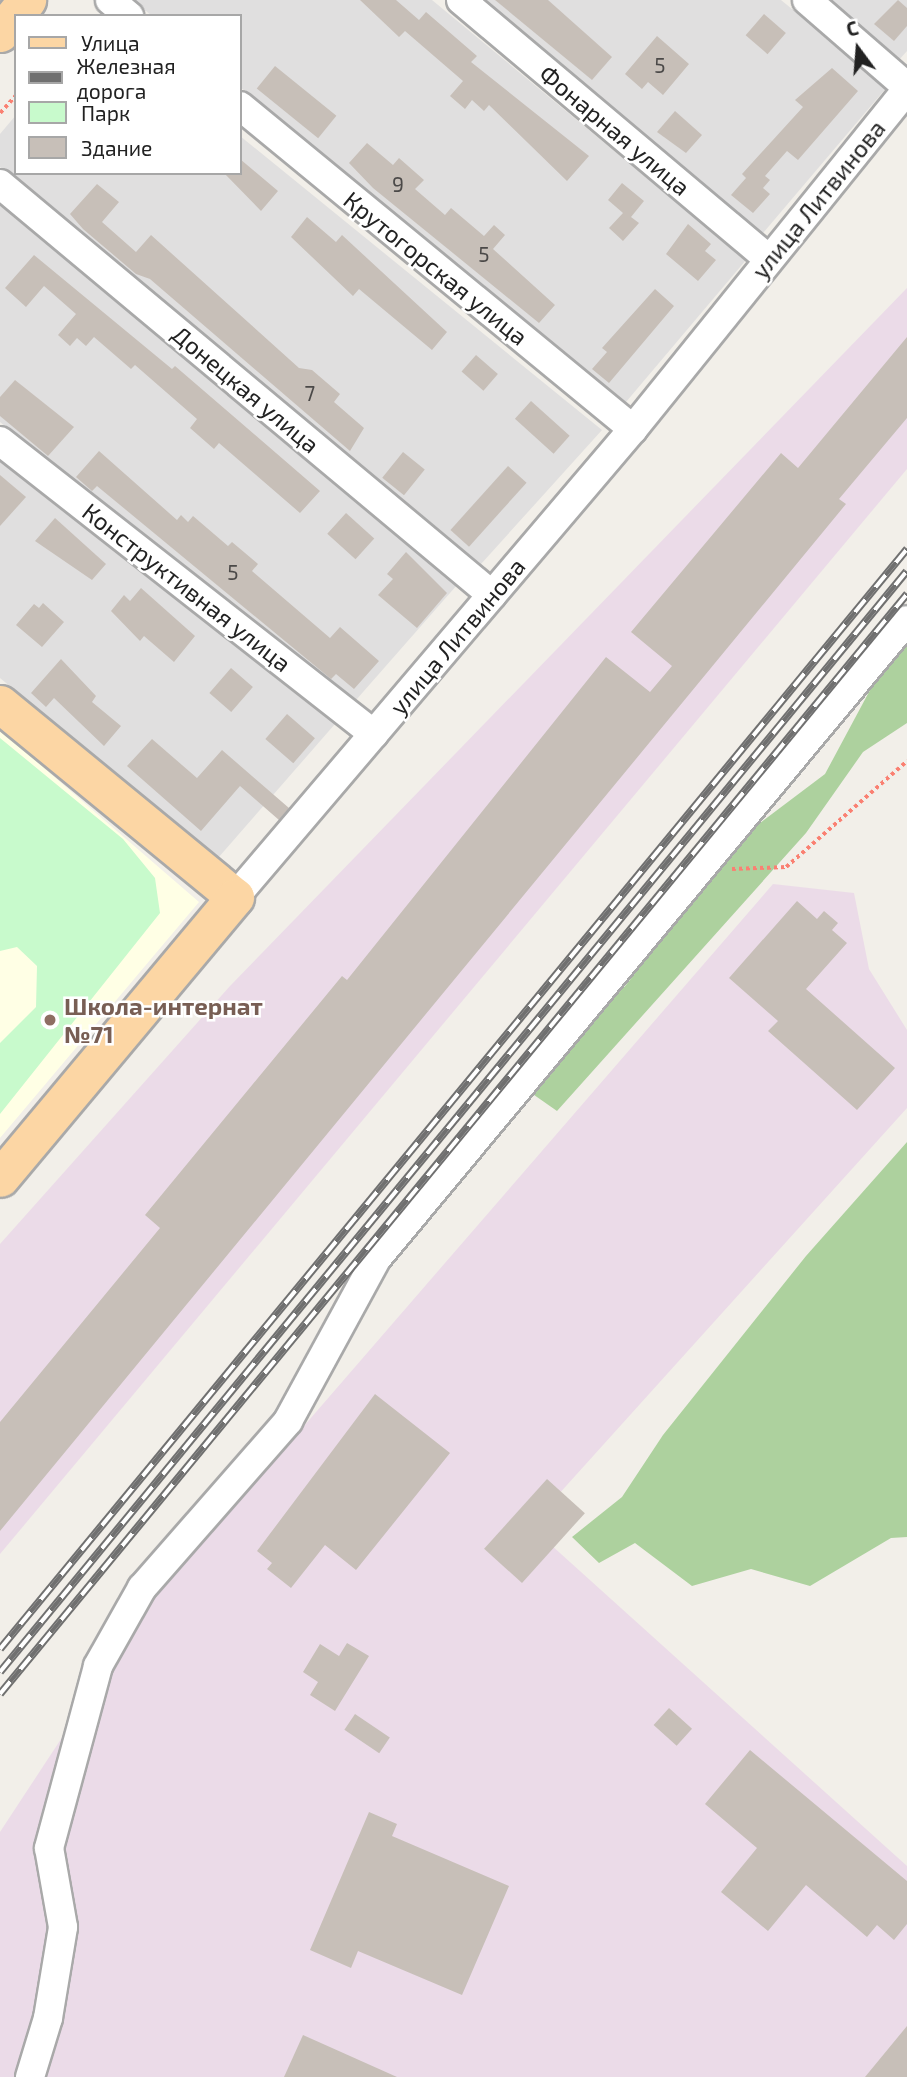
<!DOCTYPE html>
<meta charset="utf-8">
<style>
body{margin:0}
#map{position:relative;width:907px;height:2077px;overflow:hidden;background:#f2efe9;font-family:"Exo 2",sans-serif}
div>[style]{position:absolute}
.residential>*{inset:0;background:#e0dfdf}
.industrial>*{inset:0;background:#ebdbe8}
.education>*{inset:0;background:#ffffe5}
.forest>*{inset:0;background:#add19e}
.park>*{inset:0;background:#c8facc}
.building>*{inset:0;background:#c7bfb8;transform-origin:0 0}
.path>*{height:3.5px;margin-top:-1.75px;transform-origin:0;background:repeating-linear-gradient(90deg,#fa8072 0 3.5px,transparent 0 7px)}
.roads{filter:drop-shadow(2px 0 #a9a9a9) drop-shadow(-2px 0 #a9a9a9) drop-shadow(0 2px #a9a9a9) drop-shadow(0 -2px #a9a9a9)}
.minor>*{height:28px;margin:-14px;padding:0 14px;transform-origin:14px;border-radius:14px;background:#fff}
.major>*{height:37px;margin:-18.5px;padding:0 18.5px;transform-origin:18.5px;border-radius:18.5px;background:#fcd6a4}
.rail>*{height:8px;margin-top:-4px;transform-origin:0;background:repeating-linear-gradient(90deg,#fff 0 16px,#707070 0 32px);box-sizing:border-box;border-block:2px solid #707070}
.dots>*{width:19px;height:19px;translate:-50% -50%;box-sizing:border-box;border:4px solid #fff;border-radius:50%}
span{translate:-50% -50%;white-space:nowrap;text-align:center;line-height:1.15;-webkit-text-stroke:5px #fff;paint-order:stroke}
.number-label{font-size:21px;color:#4b4948}
.number-label span{-webkit-text-stroke-width:0}
.street-label{font-size:24px;color:#222}
.education-label{font-size:24px;color:#785e54;font-weight:700}
.left{translate:0 -50%;text-align:left}
.legend{position:absolute;left:14px;top:14px;width:228px;height:161px;box-sizing:border-box;background:#fff;border:2px solid #a7a7a7;margin:0;padding:9px 12px;list-style:none;font-size:21px;color:#222}
.legend li{display:flex;align-items:center;gap:14px;height:35px}
.legend b{width:35px;border:2px solid #a7a7a7}
.north{position:absolute;left:823px;top:14px;width:70px;height:70px;-webkit-text-stroke:5px #fff;paint-order:stroke;rotate:344deg;font-size:19px;font-weight:700;line-height:28px;text-align:center;color:#222}
.north::after{content:'';display:block;margin:auto;width:24px;height:32px;background:#222;clip-path:polygon(50% 0,100% 100%,50% 72%,0 100%)}
</style>
<div id="map">
<div class="residential">
<i style="clip-path:polygon(133px 0,432px 0,746px 260px,626px 402px,240px 87px,240px 16px,152px 16px)"></i>
<i style="clip-path:polygon(481px 0,781px 0,887px 87px,758px 239px)"></i>
<i style="clip-path:polygon(826px 0,907px 0,907px 51px,898px 61px)"></i>
<i style="clip-path:polygon(16px 115px,16px 173px,240px 173px,240px 136px,602px 430px,481px 564px,0 167px,0 134px)"></i>
<i style="clip-path:polygon(0 205px,457px 585px,349px 708px,0 422px)"></i>
<i style="clip-path:polygon(0 454px,335px 724px,218px 858px,0 678px)"></i>
</div>
<div class="industrial">
<i style="clip-path:polygon(907px 288px,907px 469px,0 1554px,0 1244px,230px 986px)"></i>
<i style="clip-path:polygon(773px 884px,854px 893px,869px 969px,907px 1030px,907px 1108px,530px 1526px,907px 1866px,907px 2077px,0 2077px,0 1832px,149px 1605px)"></i>
</div>
<div class="education">
<i style="clip-path:polygon(0 730px,199px 902px,0 1138px)"></i>
</div>
<div class="forest">
<i style="clip-path:polygon(907px 637px,907px 723px,863px 752px,806px 833px,557px 1111px,527px 1090px,626px 985px,736px 841px,825px 774px,884px 664px)"></i>
<i style="clip-path:polygon(907px 1142px,907px 1537px,891px 1538px,810px 1586px,751px 1569px,692px 1586px,635px 1543px,599px 1563px,572px 1537px,622px 1497px,663px 1435px,806px 1256px)"></i>
</div>
<div class="park">
<i style="clip-path:polygon(0 738px,123px 839px,155px 878px,160px 913px,0 1114px,0 1043px,36px 1007px,37px 966px,17px 947px,0 951px)"></i>
</div>
<div class="building">
<i style="clip-path:polygon(360px 0,396px 0,419px 20px,426px 12px,477px 56px,471px 62px,589px 156px,567px 181px,489px 105px,484px 111px,472px 100px,465px 109px,450px 96px,463px 81px,405px 31px,399px 37px)"></i>
<i style="clip-path:polygon(495px 0,548px 0,612px 57px,592px 80px)"></i>
<i style="clip-path:polygon(898px 0,907px 8px,907px 26px,894px 41px,874px 24px)"></i>
<i style="left:764px;top:14px;width:29px;height:28px;rotate:41deg"></i>
<i style="clip-path:polygon(657px 36px,689px 64px,663px 95px,648px 82px,642px 89px,625px 74px)"></i>
<i style="left:275px;top:66px;width:79px;height:29px;rotate:39deg"></i>
<i style="clip-path:polygon(832px 68px,858px 91px,798px 160px,787px 151px,765px 176px,770px 180px,763px 188px,770px 194px,753px 213px,731px 195px,746px 178px,742px 174px,803px 107px,795px 100px)"></i>
<i style="clip-path:polygon(675px 111px,702px 135px,686px 153px,657px 132px)"></i>
<i style="clip-path:polygon(367px 143px,393px 165px,399px 158px,424px 180px,415px 189px,445px 215px,451px 208px,484px 236px,494px 225px,505px 235px,493px 249px,555px 305px,539px 323px,373px 188px,349px 163px)"></i>
<i style="clip-path:polygon(240px 159px,278px 191px,261px 211px,224px 173px,240px 173px)"></i>
<i style="clip-path:polygon(622px 183px,644px 201px,631px 217px,639px 223px,623px 241px,609px 228px,623px 213px,608px 200px)"></i>
<i style="clip-path:polygon(97px 184px,119px 202px,102px 222px,136px 252px,151px 235px,299px 368px,312px 370px,340px 394px,334px 402px,364px 428px,350px 451px,150px 279px,136px 274px,83px 229px,70px 214px)"></i>
<i style="clip-path:polygon(307px 217px,336px 242px,342px 235px,447px 332px,432px 350px,359px 289px,353px 296px,291px 237px)"></i>
<i style="clip-path:polygon(688px 224px,711px 244px,705px 251px,716px 260px,698px 281px,666px 254px)"></i>
<i style="clip-path:polygon(34px 255px,172px 369px,175px 366px,320px 491px,300px 513px,219px 443px,214px 449px,190px 428px,197px 419px,135px 365px,131px 369px,94px 337px,86px 346px,77px 338px,70px 346px,58px 335px,76px 314px,44px 286px,26px 307px,5px 288px)"></i>
<i style="clip-path:polygon(655px 289px,674px 306px,609px 383px,592px 369px,607px 352px,602px 348px)"></i>
<i style="clip-path:polygon(907px 337px,907px 418px,839px 499px,846px 504px,0 1531px,0 1422px,160px 1228px,145px 1215px,342px 976px,347px 980px,606px 657px,650px 692px,672px 666px,631px 632px,781px 453px,798px 468px)"></i>
<i style="left:476px;top:355px;width:29px;height:22px;rotate:41deg"></i>
<i style="clip-path:polygon(15px 380px,74px 427px,48px 456px,0 416px,0 397px)"></i>
<i style="left:531px;top:401px;width:52px;height:24px;rotate:42deg"></i>
<i style="clip-path:polygon(99px 451px,177px 520px,181px 515px,188px 522px,193px 516px,228px 546px,232px 542px,258px 564px,252px 571px,330px 638px,340px 627px,379px 661px,354px 689px,336px 674px,331px 679px,97px 486px,92px 491px,76px 477px)"></i>
<i style="left:403px;top:452px;width:28px;height:33px;rotate:39deg"></i>
<i style="left:508px;top:466px;width:25px;height:86px;rotate:42deg"></i>
<i style="clip-path:polygon(0 475px,26px 497px,0 526px)"></i>
<i style="left:346px;top:513px;width:38px;height:28px;rotate:42deg"></i>
<i style="clip-path:polygon(55px 518px,106px 564px,92px 580px,35px 541px)"></i>
<i style="clip-path:polygon(406px 552px,447px 593px,417px 628px,378px 595px,393px 579px,387px 574px)"></i>
<i style="clip-path:polygon(141px 588px,195px 636px,174px 662px,144px 636px,140px 641px,111px 611px,124px 595px,130px 601px)"></i>
<i style="clip-path:polygon(43px 603px,64px 622px,42px 647px,16px 625px,34px 604px,39px 608px)"></i>
<i style="clip-path:polygon(61px 659px,96px 696px,92px 702px,121px 726px,104px 746px,54px 698px,46px 707px,31px 693px)"></i>
<i style="left:231px;top:668px;width:29px;height:33px;rotate:41deg"></i>
<i style="left:287px;top:714px;width:37px;height:33px;rotate:41deg"></i>
<i style="clip-path:polygon(152px 739px,197px 778px,222px 750px,289px 808px,279px 820px,240px 786px,201px 831px,127px 766px)"></i>
<i style="clip-path:polygon(797px 901px,817px 919px,824px 911px,838px 923px,832px 930px,847px 943px,806px 989px,895px 1068px,857px 1110px,768px 1031px,778px 1021px,729px 978px)"></i>
<i style="clip-path:polygon(375px 1394px,450px 1453px,356px 1570px,325px 1545px,291px 1588px,267px 1569px,272px 1563px,257px 1551px)"></i>
<i style="left:547px;top:1479px;width:51px;height:94px;rotate:42deg"></i>
<i style="clip-path:polygon(347px 1643px,369px 1656px,335px 1711px,310px 1695px,318px 1682px,303px 1672px,320px 1644px,339px 1656px)"></i>
<i style="left:669px;top:1708px;width:31px;height:23px;rotate:42deg"></i>
<i style="left:355px;top:1714px;width:42px;height:19px;rotate:34deg"></i>
<i style="clip-path:polygon(750px 1750px,907px 1881px,907px 1924px,894px 1940px,877px 1925px,867px 1937px,806px 1885px,768px 1931px,721px 1892px,757px 1848px,705px 1804px)"></i>
<i style="clip-path:polygon(369px 1812px,397px 1824px,392px 1836px,509px 1886px,462px 1995px,358px 1951px,351px 1968px,310px 1950px)"></i>
<i style="clip-path:polygon(907px 2026px,907px 2077px,865px 2077px)"></i>
<i style="clip-path:polygon(303px 2035px,397px 2077px,284px 2077px)"></i>
</div>
<div class="path">
<i style="left:0;top:113px;width:24px;rotate:-48deg"></i>
<i style="left:732px;top:869px;width:54px;rotate:-2.1deg"></i>
<i style="left:786px;top:867px;width:161px;rotate:-41.2deg"></i>
</div>
<div class="roads">
<div class="minor">
<i style="left:110px;top:0;width:25px;rotate:40deg"></i>
<i style="left:461px;top:0;width:402px;rotate:40.1deg"></i>
<i style="left:807px;top:0;width:133px;rotate:41deg"></i>
<i style="left:240px;top:106px;width:509px;rotate:39.42deg"></i>
<i style="left:0;top:184px;width:641px;rotate:39.87deg"></i>
<i style="left:0;top:441px;width:475px;rotate:38.1deg"></i>
<i style="left:235px;top:897px;width:614px;rotate:-49.62deg"></i>
<i style="left:633px;top:429px;width:437px;rotate:-51.1deg"></i>
<i style="left:30px;top:2077px;width:62px;rotate:-73deg"></i>
<i style="left:48px;top:2018px;width:92px;rotate:-80.6deg"></i>
<i style="left:63px;top:1927px;width:80px;rotate:-100deg"></i>
<i style="left:49px;top:1848px;width:188px;rotate:-74.9deg"></i>
<i style="left:98px;top:1666px;width:90px;rotate:-60.6deg"></i>
<i style="left:142px;top:1588px;width:222px;rotate:-48.8deg"></i>
<i style="left:288px;top:1421px;width:186px;rotate:-61.4deg"></i>
<i style="left:377px;top:1258px;width:829px;rotate:-50.28deg"></i>
</div>
<div class="major">
<i style="left:0;top:33px;width:43px;rotate:-50.7deg"></i>
<i style="left:0;top:704px;width:304px;rotate:39.4deg"></i>
<i style="left:235px;top:897px;width:366px;rotate:129.9deg"></i>
</div>
</div>
<div class="rail">
<i style="left:0;top:1649px;width:1426px;rotate:-50.49deg"></i>
<i style="left:0;top:1672px;width:1426px;rotate:-50.52deg"></i>
<i style="left:0;top:1694px;width:1426px;rotate:-50.49deg"></i>
</div>
<div class="dots">
<i style="left:50px;top:1020px;background:#8d6e63"></i>
</div>
<div class="number-label">
<span style="left:660px;top:65px">5</span>
<span style="left:398px;top:184px">9</span>
<span style="left:484px;top:254px">5</span>
<span style="left:310px;top:393px">7</span>
<span style="left:233px;top:572px">5</span>
</div>
<div class="street-label">
<span style="left:615px;top:130px;rotate:40deg">Фонарная улица</span>
<span style="left:818px;top:199px;rotate:-51deg">улица Литвинова</span>
<span style="left:436px;top:268px;rotate:39deg">Крутогорская улица</span>
<span style="left:246px;top:389px;rotate:40deg">Донецкая улица</span>
<span style="left:187px;top:587px;rotate:38deg">Конструктивная улица</span>
<span style="left:457px;top:636px;rotate:-50deg">улица Литвинова</span>
</div>
<div class="education-label">
<span class="left" style="left:64px;top:1020px">Школа-интернат<br>№71</span>
</div>
<ul class="legend">
<li><b style="height:9px;background:#fcd6a4"></b>Улица</li>
<li><b style="height:9px;background:#707070"></b>Железная дорога</li>
<li><b style="height:19px;background:#c8facc"></b>Парк</li>
<li><b style="height:19px;background:#c7bfb8"></b>Здание</li>
</ul>
<div class="north">С</div>
</div>
